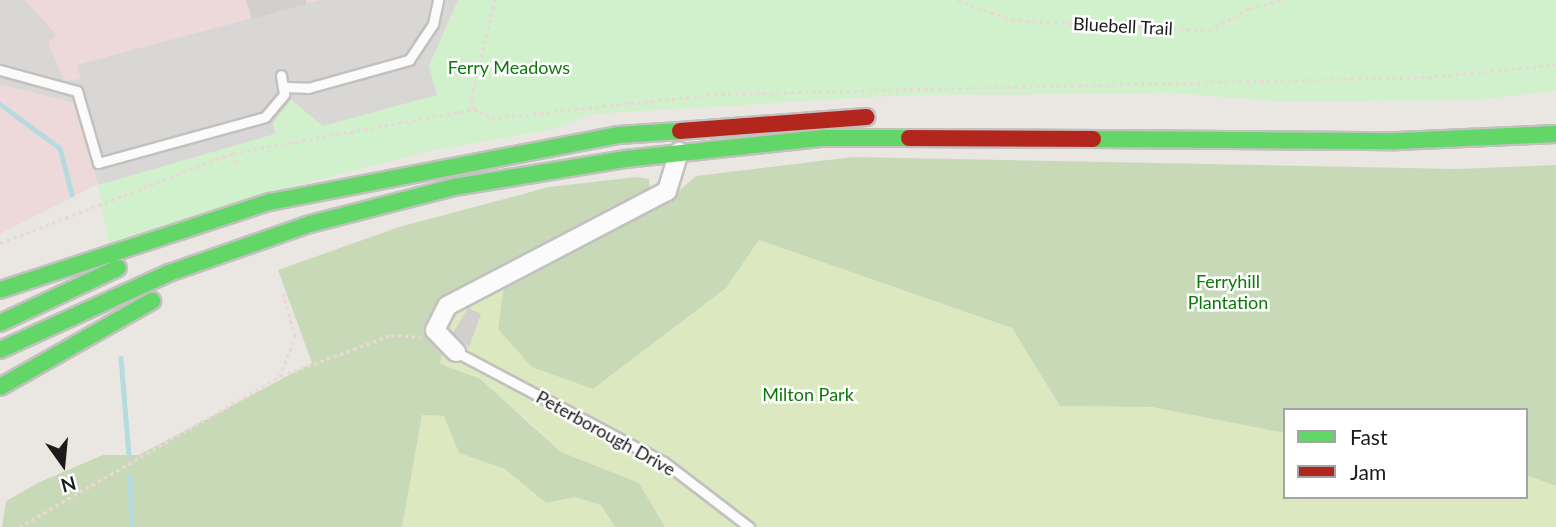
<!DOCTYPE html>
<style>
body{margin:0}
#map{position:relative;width:1556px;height:527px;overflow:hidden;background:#eae7e3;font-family:Lato,sans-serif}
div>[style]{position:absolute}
.commercial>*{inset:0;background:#edd9d9}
.grass>*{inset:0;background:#dbe8c0}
.forest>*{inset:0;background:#c8d9b8}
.park>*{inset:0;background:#d1f1cc}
.parking>*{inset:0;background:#d8d7d5}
.stream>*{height:4.5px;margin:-2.25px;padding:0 2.25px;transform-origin:2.25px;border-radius:2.25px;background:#b6dbde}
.building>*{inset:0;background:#d2cfcc}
.path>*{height:2.5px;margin-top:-1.25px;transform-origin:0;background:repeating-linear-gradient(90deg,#ead7d6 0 3.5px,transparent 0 7px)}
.roads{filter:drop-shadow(2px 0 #c2c1bf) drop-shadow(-2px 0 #c2c1bf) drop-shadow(0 2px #c2c1bf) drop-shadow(0 -2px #c2c1bf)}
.lane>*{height:9px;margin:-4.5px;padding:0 4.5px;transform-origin:4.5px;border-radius:4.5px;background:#fcfbfb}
.street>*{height:18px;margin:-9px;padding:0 9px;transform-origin:9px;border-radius:9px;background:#fcfbfb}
.fast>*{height:16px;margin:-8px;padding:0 8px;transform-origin:8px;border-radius:8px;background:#63d668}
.jam>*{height:16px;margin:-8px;padding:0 8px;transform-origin:8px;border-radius:8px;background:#b3261e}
span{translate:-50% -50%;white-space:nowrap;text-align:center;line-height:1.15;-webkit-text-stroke:5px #fff;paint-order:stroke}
.street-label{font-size:18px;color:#1b1b1b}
.park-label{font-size:18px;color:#0d7909}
.legend{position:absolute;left:1283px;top:408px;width:245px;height:91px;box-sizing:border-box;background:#fff;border:2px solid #a4a4a4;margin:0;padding:9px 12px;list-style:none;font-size:21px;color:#1b1b1b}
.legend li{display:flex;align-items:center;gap:14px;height:35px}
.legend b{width:35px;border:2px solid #a4a4a4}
.north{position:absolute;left:28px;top:429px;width:70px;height:70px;-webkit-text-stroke:5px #fff;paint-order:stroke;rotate:165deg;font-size:19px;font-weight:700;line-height:28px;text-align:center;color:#1b1b1b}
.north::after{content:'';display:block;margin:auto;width:24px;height:32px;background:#1b1b1b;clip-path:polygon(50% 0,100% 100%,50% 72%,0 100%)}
</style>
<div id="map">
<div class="commercial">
<i style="clip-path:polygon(0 0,458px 0,0 234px)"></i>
</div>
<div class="grass">
<i style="clip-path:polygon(759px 240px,1012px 328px,1060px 406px,1152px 407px,1285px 433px,1285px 497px,1526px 497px,1526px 475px,1556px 486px,1556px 527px,665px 527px,639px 483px,561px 452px,521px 414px,440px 364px,448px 316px,505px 279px,593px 389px,726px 288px)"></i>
<i style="clip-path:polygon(422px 415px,444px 416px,459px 453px,505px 469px,546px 503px,575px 497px,601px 505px,615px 527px,402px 527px)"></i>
</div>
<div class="forest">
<i style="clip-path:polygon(853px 157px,1456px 169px,1556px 165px,1556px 486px,1526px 475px,1526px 410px,1285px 410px,1285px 433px,1152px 407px,1060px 406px,1012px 328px,759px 240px,726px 288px,593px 389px,532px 367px,498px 329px,505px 280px,448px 316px,440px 364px,480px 379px,561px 452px,639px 483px,665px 527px,615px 527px,601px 505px,575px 497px,546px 503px,505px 469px,459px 453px,444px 416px,422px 415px,402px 527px,2px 527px,6px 501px,40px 482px,103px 455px,139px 455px,312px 363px,278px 270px,399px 227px,549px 187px,636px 177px,649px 179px,650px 193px,674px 195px,696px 176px)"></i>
</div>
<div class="park">
<i style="clip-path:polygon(458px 0,1556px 0,1556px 91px,1475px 100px,1286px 102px,1174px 93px,907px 95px,592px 114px,554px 129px,429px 151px,291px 187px,109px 244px,98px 185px,275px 134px,272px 123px,290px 99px,437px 95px,429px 66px)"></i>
</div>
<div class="parking">
<i style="clip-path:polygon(0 0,25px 0,56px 35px,48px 42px,64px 81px,81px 79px,77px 65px,320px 0,458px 0,429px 66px,437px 95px,323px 126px,291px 100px,273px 123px,275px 134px,98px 185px,76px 103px,0 84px)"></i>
</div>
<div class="stream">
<i style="left:0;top:104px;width:74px;rotate:36.3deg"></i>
<i style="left:60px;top:148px;width:48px;rotate:75.4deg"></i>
<i style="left:121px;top:358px;width:97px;rotate:85.3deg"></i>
<i style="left:130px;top:476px;width:51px;rotate:87.8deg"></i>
</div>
<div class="building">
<i style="clip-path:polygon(246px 0,306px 0,306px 4px,252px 19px)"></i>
<i style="clip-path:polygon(468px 308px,481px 314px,469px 347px,453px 333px)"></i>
</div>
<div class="path">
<i style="left:958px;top:0;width:58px;rotate:20.3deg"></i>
<i style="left:1012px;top:20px;width:197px;rotate:2.9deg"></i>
<i style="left:1209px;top:30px;width:47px;rotate:-28.2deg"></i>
<i style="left:1250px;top:8px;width:35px;rotate:-13deg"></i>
<i style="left:474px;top:109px;width:11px;rotate:-105deg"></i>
<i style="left:471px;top:98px;width:101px;rotate:-76.2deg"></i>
<i style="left:233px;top:153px;width:15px;rotate:74deg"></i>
<i style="left:0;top:243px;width:250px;rotate:-21.1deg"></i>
<i style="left:233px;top:153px;width:245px;rotate:-10.3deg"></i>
<i style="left:474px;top:109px;width:19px;rotate:28deg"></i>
<i style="left:491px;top:118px;width:231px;rotate:-6deg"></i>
<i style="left:721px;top:94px;width:707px;rotate:-1.38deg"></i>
<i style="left:1428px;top:77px;width:129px;rotate:-5.4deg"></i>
<i style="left:281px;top:376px;width:117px;rotate:-20.4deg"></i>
<i style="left:391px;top:335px;width:30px;rotate:4deg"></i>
<i style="left:19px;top:527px;width:300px;rotate:-30deg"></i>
<i style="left:279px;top:377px;width:43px;rotate:-68.2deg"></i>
<i style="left:295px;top:337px;width:48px;rotate:-105.8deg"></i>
</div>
<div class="roads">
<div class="lane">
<i style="left:0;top:70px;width:80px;rotate:15.3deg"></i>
<i style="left:77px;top:91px;width:75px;rotate:73.7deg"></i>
<i style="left:98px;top:163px;width:173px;rotate:-15.4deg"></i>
<i style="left:265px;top:117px;width:30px;rotate:-50deg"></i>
<i style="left:284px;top:94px;width:19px;rotate:-99deg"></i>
<i style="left:285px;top:87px;width:23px;rotate:2deg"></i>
<i style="left:308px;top:88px;width:105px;rotate:-15.5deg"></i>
<i style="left:409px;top:60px;width:43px;rotate:-56.3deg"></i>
<i style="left:433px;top:24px;width:25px;rotate:-78deg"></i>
<i style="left:456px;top:352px;width:235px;rotate:27.9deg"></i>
<i style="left:664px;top:462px;width:107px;rotate:37.4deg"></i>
</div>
<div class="street">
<i style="left:456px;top:352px;width:30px;rotate:-134deg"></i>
<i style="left:435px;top:330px;width:27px;rotate:-63deg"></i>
<i style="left:447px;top:306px;width:248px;rotate:-27.6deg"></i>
<i style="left:667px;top:191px;width:41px;rotate:-72.9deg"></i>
</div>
<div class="fast">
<i style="left:1093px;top:139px;width:305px;rotate:0.4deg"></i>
<i style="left:1398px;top:141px;width:158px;rotate:-2.5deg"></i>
<i style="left:0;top:290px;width:284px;rotate:-18.1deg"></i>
<i style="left:270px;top:202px;width:354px;rotate:-10.9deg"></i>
<i style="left:618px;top:135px;width:62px;rotate:-3.7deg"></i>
<i style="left:0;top:323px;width:130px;rotate:-25deg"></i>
<i style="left:0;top:350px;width:186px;rotate:-24.5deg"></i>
<i style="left:169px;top:273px;width:149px;rotate:-19.2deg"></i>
<i style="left:310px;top:224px;width:149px;rotate:-14.4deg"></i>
<i style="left:454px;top:187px;width:173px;rotate:-9.3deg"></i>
<i style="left:625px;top:159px;width:199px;rotate:-6.1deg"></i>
<i style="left:823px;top:138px;width:86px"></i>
<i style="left:0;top:387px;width:175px;rotate:-29.5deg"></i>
</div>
<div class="jam">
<i style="left:680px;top:131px;width:187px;rotate:-4.3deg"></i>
<i style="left:909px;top:138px;width:184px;rotate:0.3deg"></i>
</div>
</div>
<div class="street-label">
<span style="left:1123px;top:26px;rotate:3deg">Bluebell Trail</span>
<span style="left:606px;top:433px;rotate:29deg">Peterborough Drive</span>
</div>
<div class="park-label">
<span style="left:509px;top:67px">Ferry Meadows</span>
<span style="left:1228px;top:292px">Ferryhill<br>Plantation</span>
<span style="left:808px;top:394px">Milton Park</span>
</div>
<ul class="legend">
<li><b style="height:9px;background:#63d668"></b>Fast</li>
<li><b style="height:9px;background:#b3261e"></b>Jam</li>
</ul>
<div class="north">N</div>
</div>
